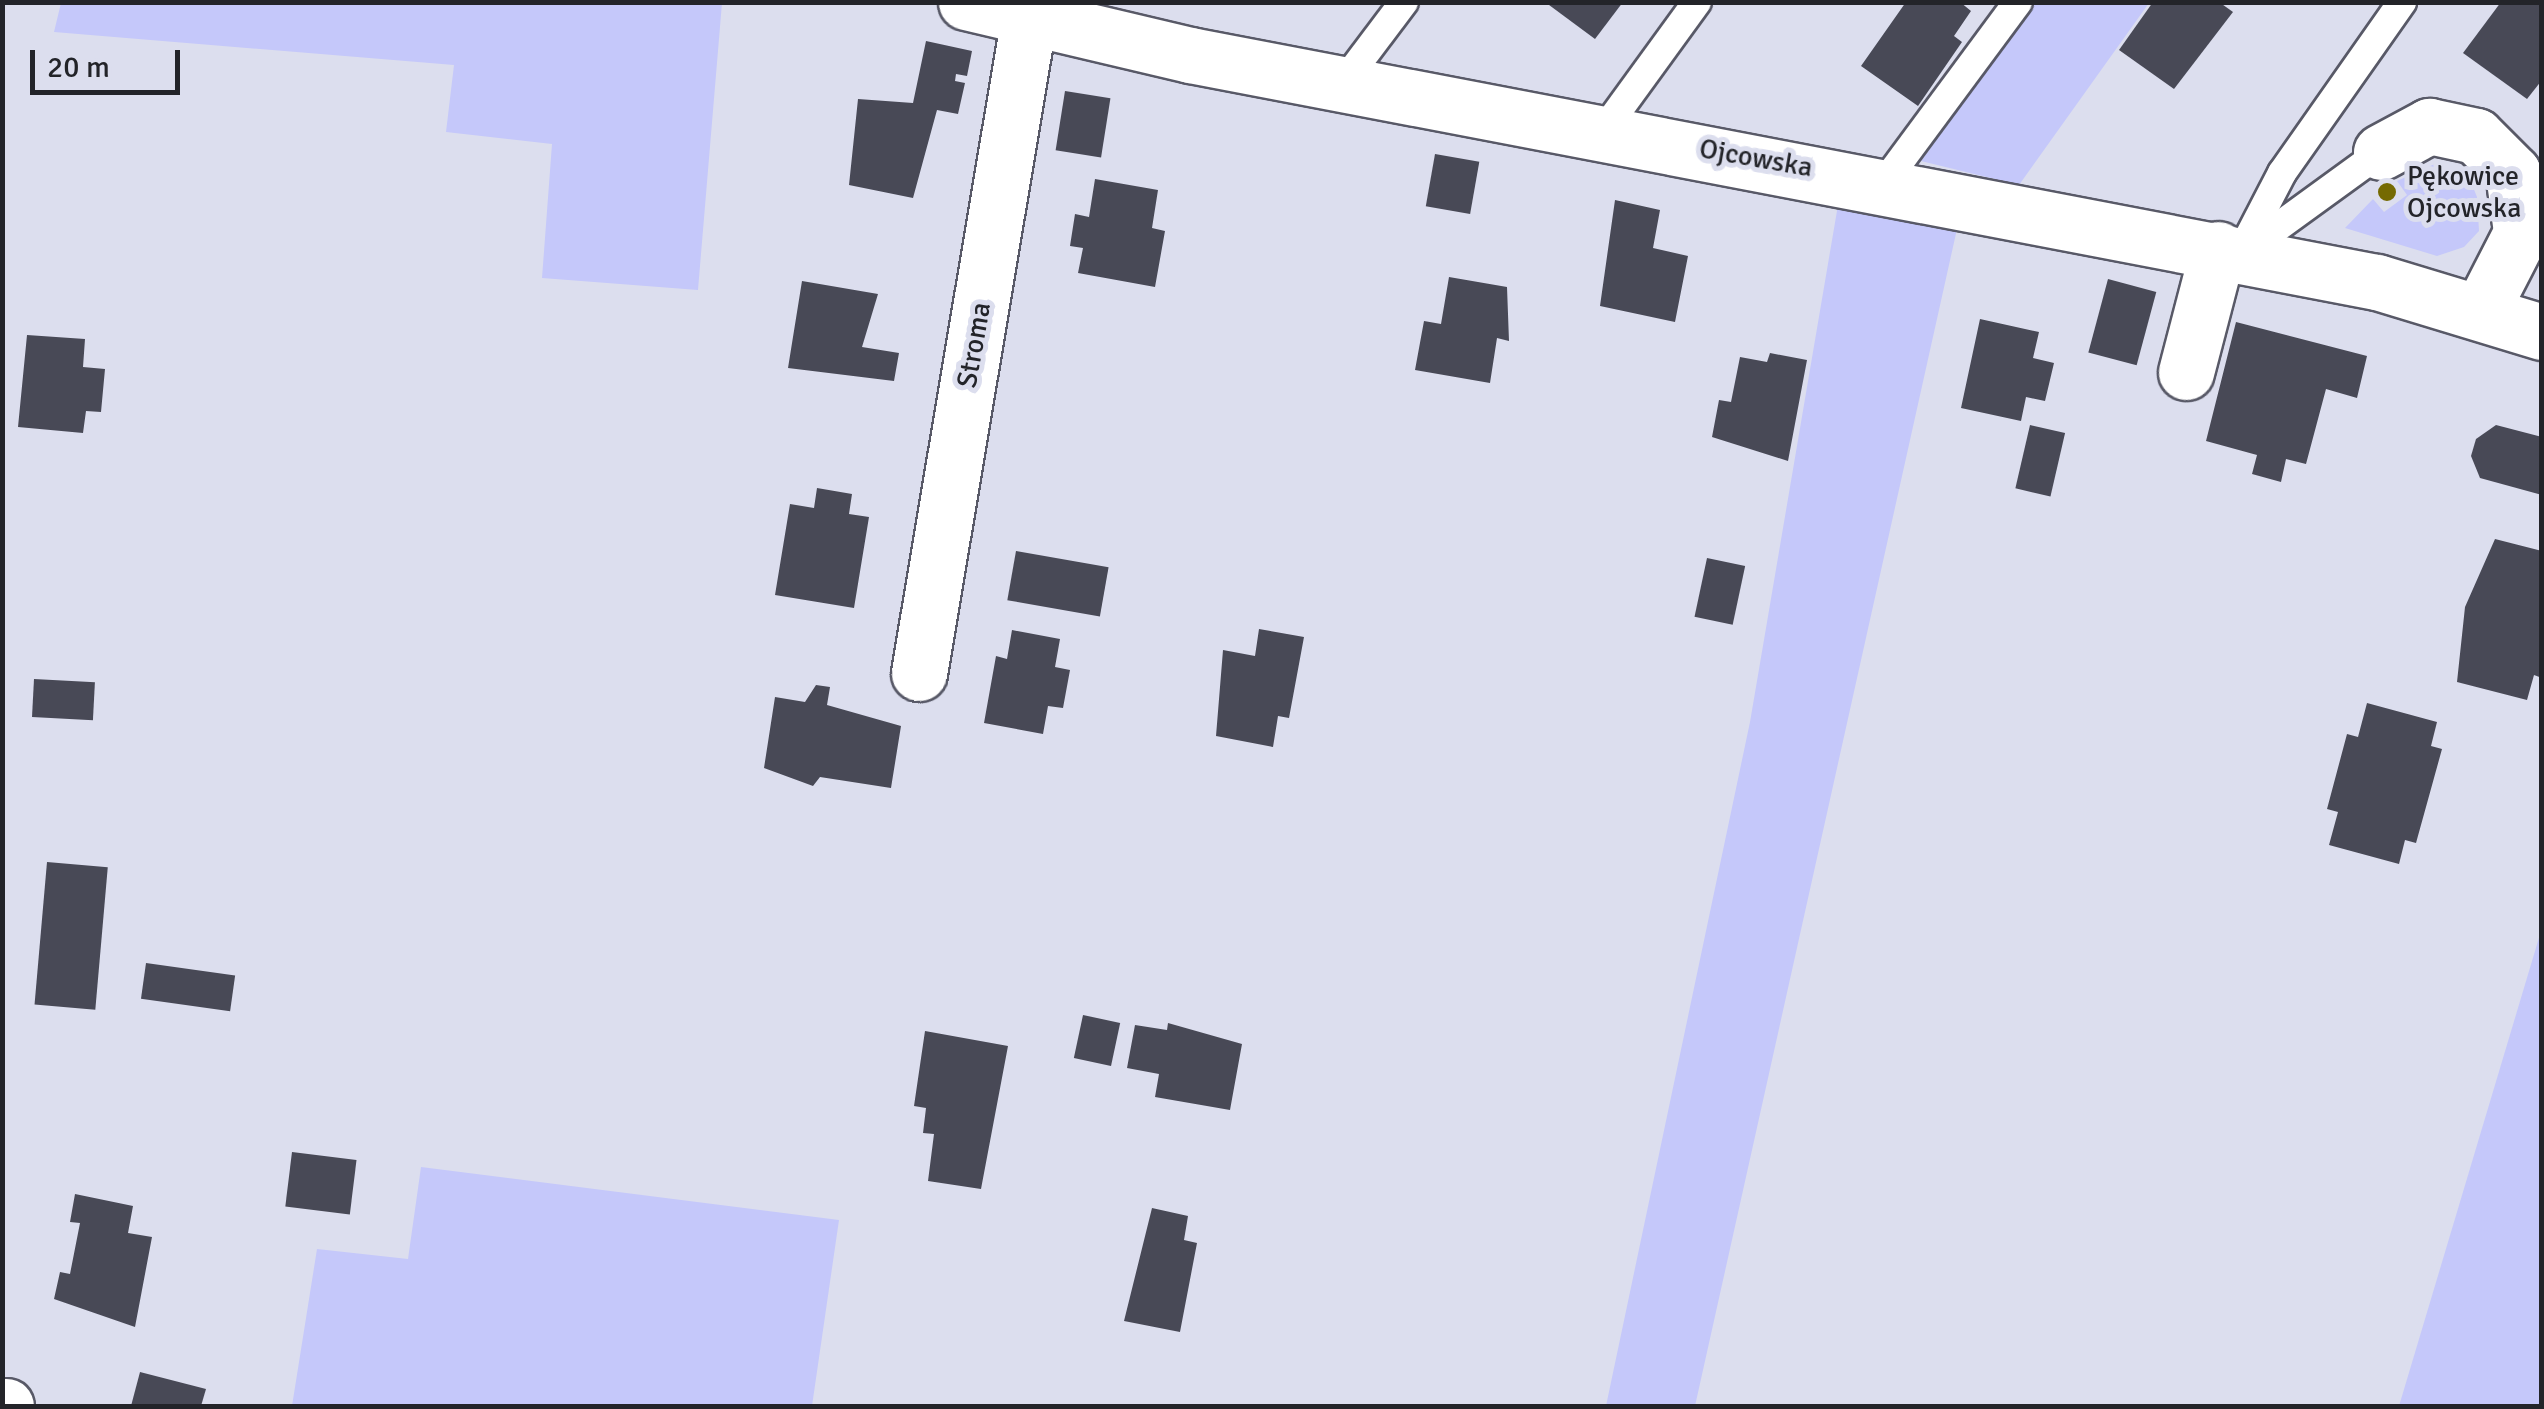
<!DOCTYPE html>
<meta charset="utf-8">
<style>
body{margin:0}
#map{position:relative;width:2544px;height:1409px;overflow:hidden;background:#dcdeee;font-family:Signika,sans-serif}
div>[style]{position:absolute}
.green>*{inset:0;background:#c5c8fa}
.building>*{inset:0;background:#484956;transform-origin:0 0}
.roads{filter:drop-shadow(2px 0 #585967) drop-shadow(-2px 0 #585967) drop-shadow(0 2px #585967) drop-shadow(0 -2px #585967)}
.lane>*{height:28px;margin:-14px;padding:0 14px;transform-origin:14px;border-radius:14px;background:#fff}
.street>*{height:55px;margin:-27.5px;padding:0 27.5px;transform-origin:27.5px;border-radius:27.5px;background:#fff}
.dots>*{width:28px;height:28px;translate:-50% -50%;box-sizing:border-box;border:5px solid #dcdeee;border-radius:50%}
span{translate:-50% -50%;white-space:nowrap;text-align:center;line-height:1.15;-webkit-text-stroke:10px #dcdeee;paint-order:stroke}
.street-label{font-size:28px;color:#232429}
.poi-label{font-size:28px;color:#232429}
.left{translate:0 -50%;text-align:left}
.frame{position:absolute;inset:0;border:5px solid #232429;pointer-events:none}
.scale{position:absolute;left:30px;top:50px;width:150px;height:45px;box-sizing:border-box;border:5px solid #232429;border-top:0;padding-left:12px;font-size:30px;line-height:35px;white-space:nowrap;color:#232429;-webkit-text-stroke:8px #dcdeee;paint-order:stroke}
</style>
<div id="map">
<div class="green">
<i style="clip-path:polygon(61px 3px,722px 3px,698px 290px,542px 278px,552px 144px,446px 132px,454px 65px,54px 32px)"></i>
<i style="clip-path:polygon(2034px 3px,2149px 3px,2019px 185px,1921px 161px)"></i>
<i style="clip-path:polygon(2437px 163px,2471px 182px,2477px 197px,2479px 231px,2464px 247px,2437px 256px,2345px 228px,2373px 199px,2384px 212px,2407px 195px,2397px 181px)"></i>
<i style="clip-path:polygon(1838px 205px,1957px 229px,1695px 1406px,1606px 1406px,1750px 722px)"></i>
<i style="clip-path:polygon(2541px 931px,2541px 1406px,2399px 1406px)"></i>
<i style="clip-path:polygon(421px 1167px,839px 1220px,812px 1406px,292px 1406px,317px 1249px,408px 1259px)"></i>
</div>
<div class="building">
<i style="clip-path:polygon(1545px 2px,1623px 2px,1595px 39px)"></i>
<i style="clip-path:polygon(1906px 2px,1960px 2px,1971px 11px,1954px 36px,1962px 42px,1918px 106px,1861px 66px)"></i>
<i style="clip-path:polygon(2153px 2px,2219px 2px,2233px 12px,2174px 89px,2119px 50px)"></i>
<i style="clip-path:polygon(2501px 2px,2542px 2px,2542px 80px,2527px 99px,2463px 53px)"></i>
<i style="clip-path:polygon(926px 41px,972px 51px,967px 76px,956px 74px,955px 81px,965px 83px,958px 114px,937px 110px,913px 198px,849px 185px,858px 99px,913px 103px)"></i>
<i style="left:1065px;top:91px;width:46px;height:60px;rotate:9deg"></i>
<i style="left:1435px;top:154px;width:45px;height:53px;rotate:10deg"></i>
<i style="clip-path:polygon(1095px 179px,1158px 190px,1152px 228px,1165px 231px,1155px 287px,1078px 273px,1083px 248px,1070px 246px,1075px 214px,1089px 217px)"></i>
<i style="clip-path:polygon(1615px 200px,1660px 210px,1653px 248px,1688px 256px,1675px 322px,1600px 306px)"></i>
<i style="clip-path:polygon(1449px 277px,1507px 287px,1509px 341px,1497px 338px,1490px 383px,1415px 370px,1424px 321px,1441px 324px)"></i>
<i style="left:2108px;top:279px;width:50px;height:76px;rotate:15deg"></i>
<i style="clip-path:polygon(802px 281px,878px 294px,862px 347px,899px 353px,894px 381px,788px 368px)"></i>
<i style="clip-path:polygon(1980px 319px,2039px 332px,2033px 358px,2054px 363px,2045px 401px,2026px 397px,2021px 421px,1961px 408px)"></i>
<i style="clip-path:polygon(2236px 322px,2367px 356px,2357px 398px,2326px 389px,2306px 464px,2286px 459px,2281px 482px,2252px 474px,2257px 455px,2206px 441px)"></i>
<i style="clip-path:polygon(27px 335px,85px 339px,83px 367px,105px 369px,101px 412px,86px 411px,83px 433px,18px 427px)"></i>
<i style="clip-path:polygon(1770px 353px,1807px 360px,1788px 461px,1712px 437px,1719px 400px,1731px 402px,1740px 357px,1767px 362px)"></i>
<i style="left:2030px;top:425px;width:36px;height:65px;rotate:13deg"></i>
<i style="clip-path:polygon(2496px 425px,2542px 437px,2542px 495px,2480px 478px,2471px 456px,2476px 439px)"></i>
<i style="clip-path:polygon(817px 488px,852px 494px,849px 514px,869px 517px,854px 608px,775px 595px,790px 504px,814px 508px)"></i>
<i style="clip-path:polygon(2495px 539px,2542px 551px,2542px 678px,2534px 675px,2527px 700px,2457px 682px,2465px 607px)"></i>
<i style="left:1016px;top:551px;width:94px;height:50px;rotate:10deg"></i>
<i style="left:1707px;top:558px;width:39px;height:60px;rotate:12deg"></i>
<i style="clip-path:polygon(1259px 629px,1304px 637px,1289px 718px,1278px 716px,1273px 747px,1216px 736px,1223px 650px,1255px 656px)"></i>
<i style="clip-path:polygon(1012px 630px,1060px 639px,1055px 667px,1070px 670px,1063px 708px,1048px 706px,1043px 734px,984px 723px,996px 656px,1007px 659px)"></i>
<i style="left:34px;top:679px;width:61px;height:38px;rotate:3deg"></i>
<i style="clip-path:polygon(816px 685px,830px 687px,827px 705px,901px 726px,891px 788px,820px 777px,813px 786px,764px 768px,775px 697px,805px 702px)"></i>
<i style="clip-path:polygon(2367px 703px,2437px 722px,2431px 746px,2442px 749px,2434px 778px,2416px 843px,2405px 840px,2399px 864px,2329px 845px,2338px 812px,2327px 809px,2347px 734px,2358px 737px)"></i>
<i style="left:47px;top:862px;width:61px;height:143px;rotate:5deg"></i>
<i style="left:146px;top:963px;width:90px;height:36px;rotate:8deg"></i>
<i style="left:1083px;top:1015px;width:38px;height:44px;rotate:12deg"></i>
<i style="clip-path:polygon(1168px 1023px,1242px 1044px,1230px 1110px,1155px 1097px,1159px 1074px,1127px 1068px,1135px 1025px,1167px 1030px)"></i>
<i style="clip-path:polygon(925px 1031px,1008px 1046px,981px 1189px,928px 1181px,934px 1134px,923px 1133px,926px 1108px,914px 1106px)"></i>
<i style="left:292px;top:1152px;width:65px;height:55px;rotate:7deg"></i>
<i style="clip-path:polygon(75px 1194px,133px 1206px,128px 1233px,152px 1237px,135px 1327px,54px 1299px,60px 1272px,70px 1274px,80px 1223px,70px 1222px)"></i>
<i style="clip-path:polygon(1152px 1208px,1188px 1216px,1184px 1240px,1197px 1243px,1180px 1332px,1124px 1321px)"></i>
<i style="clip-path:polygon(140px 1372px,206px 1389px,201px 1406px,131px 1406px)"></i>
</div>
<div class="roads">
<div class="lane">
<i style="left:1343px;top:83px;width:101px;rotate:-53deg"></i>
<i style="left:1604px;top:130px;width:158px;rotate:-54deg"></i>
<i style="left:1884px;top:183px;width:225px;rotate:-53.5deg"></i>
<i style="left:2246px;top:250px;width:167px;rotate:-36deg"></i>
<i style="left:2240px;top:254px;width:91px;rotate:-62.6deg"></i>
<i style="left:2282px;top:173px;width:209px;rotate:-54.9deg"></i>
</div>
<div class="street">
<i style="left:966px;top:2px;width:230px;rotate:13.3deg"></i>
<i style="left:1190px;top:55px;width:1209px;rotate:10.83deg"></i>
<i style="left:2377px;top:282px;width:172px;rotate:16.9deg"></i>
<i style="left:2381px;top:152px;width:55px;rotate:-28.4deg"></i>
<i style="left:2429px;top:126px;width:48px;rotate:12deg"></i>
<i style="left:2476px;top:136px;width:52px;rotate:45deg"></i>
<i style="left:2513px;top:173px;width:51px;rotate:82.2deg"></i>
<i style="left:2482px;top:309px;width:127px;rotate:-62.8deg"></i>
<i style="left:2186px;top:372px;width:127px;rotate:-75.4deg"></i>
<i style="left:919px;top:673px;width:665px;rotate:-80.48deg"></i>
<i style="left:2px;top:1406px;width:4px"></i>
</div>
</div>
<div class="dots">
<i style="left:2387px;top:192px;background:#756a02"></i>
</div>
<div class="street-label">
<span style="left:1756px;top:158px;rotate:10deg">Ojcowska</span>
<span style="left:974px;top:345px;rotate:-80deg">Stroma</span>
</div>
<div class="poi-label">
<span class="left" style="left:2407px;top:192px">Pękowice<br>Ojcowska</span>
</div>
<div class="frame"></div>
<div class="scale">20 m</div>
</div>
